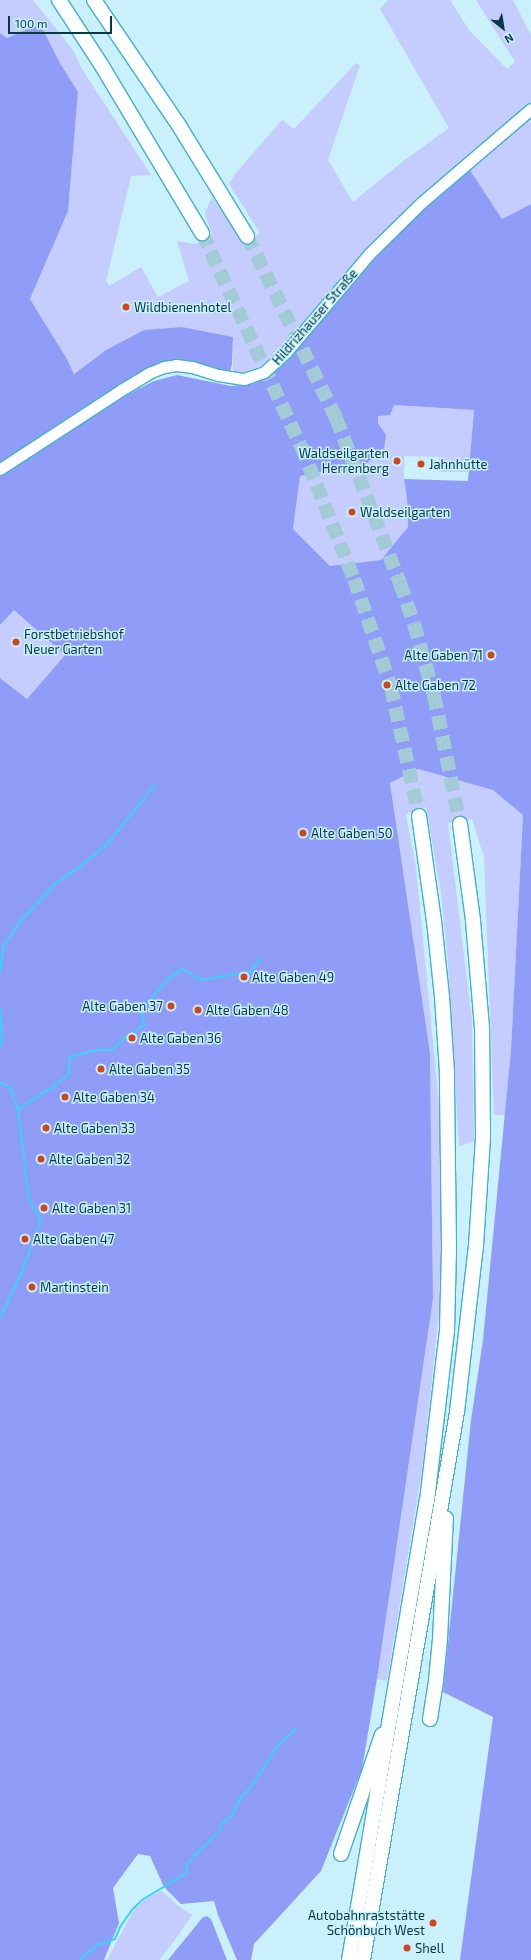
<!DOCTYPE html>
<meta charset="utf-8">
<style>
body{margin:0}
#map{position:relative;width:531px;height:1960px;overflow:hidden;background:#c9f0fb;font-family:"Exo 2",sans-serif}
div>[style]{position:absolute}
.green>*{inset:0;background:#c4cdfe}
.forest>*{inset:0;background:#909df8}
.stream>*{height:2px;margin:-1px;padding:0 1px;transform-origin:1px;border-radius:1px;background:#35d5f7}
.motorway-tunnel>*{height:14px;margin-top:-7px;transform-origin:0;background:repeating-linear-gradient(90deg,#a2cbd6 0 14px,transparent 0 21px)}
.roads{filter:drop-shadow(1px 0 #3eb2cd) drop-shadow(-1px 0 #3eb2cd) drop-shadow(0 1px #3eb2cd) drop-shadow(0 -1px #3eb2cd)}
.secondary>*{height:11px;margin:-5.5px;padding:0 5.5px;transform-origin:5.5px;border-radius:5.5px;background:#fff}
.motorway>*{height:14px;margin:-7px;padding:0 7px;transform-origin:7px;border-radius:7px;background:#fff}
.dots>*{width:11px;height:11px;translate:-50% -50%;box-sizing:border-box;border:2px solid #c9f0fb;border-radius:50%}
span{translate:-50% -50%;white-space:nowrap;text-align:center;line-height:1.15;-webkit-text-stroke:3px #c9f0fb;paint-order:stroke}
.poi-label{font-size:13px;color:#053944}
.left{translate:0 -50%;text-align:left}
.right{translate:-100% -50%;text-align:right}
.street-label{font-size:13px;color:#053944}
.north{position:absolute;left:483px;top:8px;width:40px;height:40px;-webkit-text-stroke:3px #c9f0fb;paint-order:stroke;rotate:150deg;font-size:11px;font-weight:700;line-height:16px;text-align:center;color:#053944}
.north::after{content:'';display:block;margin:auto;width:14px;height:18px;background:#053944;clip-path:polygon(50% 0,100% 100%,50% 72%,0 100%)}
.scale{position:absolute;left:8px;top:16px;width:104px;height:18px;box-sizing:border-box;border:2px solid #053944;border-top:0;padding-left:5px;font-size:12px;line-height:14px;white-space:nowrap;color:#053944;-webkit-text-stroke:3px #c9f0fb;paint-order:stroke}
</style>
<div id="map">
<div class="green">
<i style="clip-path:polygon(0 0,33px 0,73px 50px,82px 69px,151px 175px,131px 176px,106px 281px,109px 286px,141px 267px,158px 297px,189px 281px,177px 241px,195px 244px,212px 236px,205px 213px,212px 197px,245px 245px,260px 233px,229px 184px,235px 174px,282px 120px,294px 129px,356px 63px,360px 65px,328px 160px,353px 202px,402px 162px,449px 128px,380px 9px,388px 0,450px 0,469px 30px,507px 69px,515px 62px,476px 0,513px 0,531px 35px,531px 103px,414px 202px,353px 266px,279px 351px,262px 365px,245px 372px,233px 373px,233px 337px,182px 327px,144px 330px,106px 350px,74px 374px,67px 359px,30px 299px,68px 211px,78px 92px,60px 63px,7px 38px,0 33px)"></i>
<i style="clip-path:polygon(531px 114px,531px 204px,502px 219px,468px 167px)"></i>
<i style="clip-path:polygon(394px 405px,474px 410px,469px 472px,439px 472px,439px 457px,404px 456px,404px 479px,407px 498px,408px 527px,381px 560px,330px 566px,293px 529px,300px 476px,330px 470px,356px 472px,365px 464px,386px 435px,378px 423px,378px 416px)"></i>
<i style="clip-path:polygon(14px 609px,65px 655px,27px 699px,0 678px,0 625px)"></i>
<i style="clip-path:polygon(418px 769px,493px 790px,523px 815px,511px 1050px,505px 1115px,494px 1115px,484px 857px,472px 819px,448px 823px,472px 1021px,474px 1141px,459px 1146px,448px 963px,441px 893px,426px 807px,406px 814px,416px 868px,441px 1124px,442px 1284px,423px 1464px,387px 1681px,377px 1679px,433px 1299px,430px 1053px,390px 783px)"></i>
<i style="clip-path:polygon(161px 1890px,178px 1906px,192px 1915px,175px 1940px,159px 1960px,107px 1960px,132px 1913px,143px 1901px)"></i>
</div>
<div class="forest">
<i style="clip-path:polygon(40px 24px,60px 63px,78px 92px,68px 211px,30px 299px,67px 359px,74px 374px,106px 350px,144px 330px,182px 327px,233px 337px,232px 364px,230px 372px,170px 363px,0 463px,0 33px,7px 38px)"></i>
<i style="clip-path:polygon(evenodd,468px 167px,502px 219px,531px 204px,531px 1960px,460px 1960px,493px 1717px,443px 1692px,471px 1420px,483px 1340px,511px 1050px,523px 815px,493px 790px,418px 769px,390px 783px,430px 1053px,433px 1299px,377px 1679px,362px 1769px,321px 1871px,254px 1944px,251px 1960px,237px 1960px,218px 1915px,214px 1901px,181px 1904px,164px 1887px,150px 1856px,138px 1854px,113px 1888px,119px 1923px,104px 1960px,0 1960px,0 678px,27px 699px,65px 655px,14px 610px,0 625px,0 476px,127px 395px,154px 381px,177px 375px,231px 386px,253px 384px,267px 378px,283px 364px,389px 239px,468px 167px,394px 405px,474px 410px,468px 481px,404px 479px,407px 498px,408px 527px,381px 560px,330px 566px,293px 529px,300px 476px,330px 470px,356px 472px,384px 449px,386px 435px,378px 423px,378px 416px,390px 415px,394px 405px)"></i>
<i style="clip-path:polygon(207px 1916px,211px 1919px,227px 1960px,168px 1960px,203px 1917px)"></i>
</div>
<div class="stream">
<i style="left:148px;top:793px;width:11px;rotate:-49deg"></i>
<i style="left:0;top:972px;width:25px;rotate:-83deg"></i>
<i style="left:3px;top:947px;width:30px;rotate:-56deg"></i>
<i style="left:20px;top:922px;width:52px;rotate:-47.4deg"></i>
<i style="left:55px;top:884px;width:33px;rotate:-35deg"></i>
<i style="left:82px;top:865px;width:34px;rotate:-40deg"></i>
<i style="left:108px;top:843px;width:60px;rotate:-51deg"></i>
<i style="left:0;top:1009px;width:31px;rotate:86deg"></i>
<i style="left:2px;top:1040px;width:7px;rotate:106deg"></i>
<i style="left:0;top:1082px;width:12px;rotate:31deg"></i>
<i style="left:10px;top:1088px;width:22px;rotate:69deg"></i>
<i style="left:18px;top:1109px;width:92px;rotate:83.1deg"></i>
<i style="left:29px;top:1200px;width:24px;rotate:60deg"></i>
<i style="left:41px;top:1221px;width:57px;rotate:110.7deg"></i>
<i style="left:21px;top:1274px;width:49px;rotate:115.5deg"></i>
<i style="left:18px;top:1109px;width:41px;rotate:-32.2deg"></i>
<i style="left:53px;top:1087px;width:21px;rotate:-39deg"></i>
<i style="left:69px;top:1074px;width:17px;rotate:-87deg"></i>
<i style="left:70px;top:1057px;width:27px;rotate:-15deg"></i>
<i style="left:96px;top:1050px;width:16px"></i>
<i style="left:112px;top:1050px;width:14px;rotate:-45deg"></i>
<i style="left:122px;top:1040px;width:27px;rotate:-34deg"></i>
<i style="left:144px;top:1025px;width:15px;rotate:-101deg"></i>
<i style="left:141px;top:1010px;width:40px;rotate:-49deg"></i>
<i style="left:167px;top:980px;width:19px;rotate:-36deg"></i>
<i style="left:182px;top:969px;width:22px;rotate:30deg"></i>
<i style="left:201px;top:980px;width:50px;rotate:-9.3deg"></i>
<i style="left:250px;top:972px;width:17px;rotate:-50deg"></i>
<i style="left:219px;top:1830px;width:7px;rotate:-63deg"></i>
<i style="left:222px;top:1824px;width:13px;rotate:-42deg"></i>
<i style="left:232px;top:1815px;width:17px;rotate:-65deg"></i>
<i style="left:239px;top:1800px;width:21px;rotate:-49deg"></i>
<i style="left:253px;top:1784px;width:48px;rotate:-57deg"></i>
<i style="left:279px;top:1744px;width:23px;rotate:-41deg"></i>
<i style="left:194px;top:1856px;width:33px;rotate:-44deg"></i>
<i style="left:80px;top:1960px;width:23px;rotate:-41deg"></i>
<i style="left:97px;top:1945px;width:19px;rotate:-18deg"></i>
<i style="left:115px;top:1939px;width:13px;rotate:-67deg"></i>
<i style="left:120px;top:1927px;width:21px;rotate:-55deg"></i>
<i style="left:132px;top:1910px;width:14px;rotate:-45deg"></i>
<i style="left:142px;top:1900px;width:52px;rotate:-31.5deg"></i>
<i style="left:186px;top:1873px;width:9px;rotate:-84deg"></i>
<i style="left:187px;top:1864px;width:8px;rotate:-45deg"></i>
</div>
<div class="motorway-tunnel">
<i style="left:202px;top:233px;width:235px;rotate:65.1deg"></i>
<i style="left:301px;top:446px;width:143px;rotate:68.3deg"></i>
<i style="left:354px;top:579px;width:114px;rotate:71.1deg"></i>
<i style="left:391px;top:687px;width:132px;rotate:77.8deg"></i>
<i style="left:247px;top:236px;width:203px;rotate:63.9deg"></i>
<i style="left:336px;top:418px;width:177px;rotate:68.8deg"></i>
<i style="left:400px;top:583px;width:43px;rotate:71.1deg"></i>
<i style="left:414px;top:624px;width:74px;rotate:74.3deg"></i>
<i style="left:434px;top:695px;width:132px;rotate:78.6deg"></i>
</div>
<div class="roads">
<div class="secondary">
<i style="left:0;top:469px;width:145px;rotate:-33.1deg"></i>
<i style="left:121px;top:390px;width:33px;rotate:-31deg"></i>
<i style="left:149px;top:373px;width:16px;rotate:-22deg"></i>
<i style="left:164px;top:367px;width:12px;rotate:-9deg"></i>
<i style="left:176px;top:365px;width:16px;rotate:7deg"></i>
<i style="left:192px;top:367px;width:27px;rotate:17deg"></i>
<i style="left:218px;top:375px;width:26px;rotate:9deg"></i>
<i style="left:244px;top:379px;width:21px;rotate:-19deg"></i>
<i style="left:264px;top:372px;width:30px;rotate:-42deg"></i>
<i style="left:286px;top:352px;width:128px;rotate:-49.7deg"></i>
<i style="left:369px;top:254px;width:74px;rotate:-44.5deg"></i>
<i style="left:422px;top:202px;width:143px;rotate:-40.5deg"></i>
</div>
<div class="motorway">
<i style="left:59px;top:0;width:79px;rotate:56.9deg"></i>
<i style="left:102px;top:66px;width:195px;rotate:59.1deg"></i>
<i style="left:94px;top:0;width:150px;rotate:55.9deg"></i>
<i style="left:178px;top:124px;width:132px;rotate:58.4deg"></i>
<i style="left:430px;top:1719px;width:39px;rotate:-81deg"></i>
<i style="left:436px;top:1680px;width:41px;rotate:-84.4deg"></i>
<i style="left:440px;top:1639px;width:121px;rotate:-87.2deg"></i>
<i style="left:341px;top:1854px;width:126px;rotate:-71deg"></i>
<i style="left:349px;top:1960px;width:466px;rotate:-80.4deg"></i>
<i style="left:427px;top:1501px;width:171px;rotate:-83.3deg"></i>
<i style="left:447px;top:1331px;width:84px;rotate:-88.6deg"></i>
<i style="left:449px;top:1247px;width:175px;rotate:-90.7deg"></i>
<i style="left:447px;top:1072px;width:75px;rotate:-93.8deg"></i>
<i style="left:442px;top:997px;width:76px;rotate:-96deg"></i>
<i style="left:434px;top:921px;width:106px;rotate:-98.1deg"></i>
<i style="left:363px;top:1960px;width:556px;rotate:-80.27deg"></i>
<i style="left:457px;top:1412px;width:167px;rotate:-83.5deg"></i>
<i style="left:476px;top:1246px;width:109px;rotate:-86.3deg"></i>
<i style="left:483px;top:1137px;width:109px;rotate:-90.5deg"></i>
<i style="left:482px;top:1028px;width:108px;rotate:-94.8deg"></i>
<i style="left:473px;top:920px;width:97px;rotate:-97.7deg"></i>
</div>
</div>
<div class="dots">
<i style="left:126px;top:307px;background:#ce461b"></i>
<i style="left:397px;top:461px;background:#ce461b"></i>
<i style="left:421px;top:464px;background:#ce461b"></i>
<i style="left:352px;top:512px;background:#ce461b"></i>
<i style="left:16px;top:642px;background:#ce461b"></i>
<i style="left:491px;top:655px;background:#ce461b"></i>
<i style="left:387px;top:685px;background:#ce461b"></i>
<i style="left:303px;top:833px;background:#ce461b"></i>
<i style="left:244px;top:977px;background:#ce461b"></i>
<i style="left:171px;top:1006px;background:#ce461b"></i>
<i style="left:198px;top:1010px;background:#ce461b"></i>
<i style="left:132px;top:1038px;background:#ce461b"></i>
<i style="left:101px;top:1069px;background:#ce461b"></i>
<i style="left:65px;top:1097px;background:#ce461b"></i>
<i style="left:46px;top:1128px;background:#ce461b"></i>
<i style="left:41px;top:1159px;background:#ce461b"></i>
<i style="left:44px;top:1208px;background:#ce461b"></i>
<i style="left:25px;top:1239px;background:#ce461b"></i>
<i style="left:32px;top:1287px;background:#ce461b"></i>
<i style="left:433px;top:1923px;background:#ce461b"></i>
<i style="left:407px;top:1948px;background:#ce461b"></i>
</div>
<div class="poi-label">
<span class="left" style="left:134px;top:307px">Wildbienenhotel</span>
<span class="right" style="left:389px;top:461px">Waldseilgarten<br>Herrenberg</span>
<span class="left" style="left:429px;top:464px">Jahnhütte</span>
<span class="left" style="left:360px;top:512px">Waldseilgarten</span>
<span class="left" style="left:24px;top:642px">Forstbetriebshof<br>Neuer Garten</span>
<span class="right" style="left:483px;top:655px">Alte Gaben 71</span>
<span class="left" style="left:395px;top:685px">Alte Gaben 72</span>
<span class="left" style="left:311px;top:833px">Alte Gaben 50</span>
<span class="left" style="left:252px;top:977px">Alte Gaben 49</span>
<span class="right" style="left:163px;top:1006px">Alte Gaben 37</span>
<span class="left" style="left:206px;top:1010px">Alte Gaben 48</span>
<span class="left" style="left:140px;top:1038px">Alte Gaben 36</span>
<span class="left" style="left:109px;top:1069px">Alte Gaben 35</span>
<span class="left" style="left:73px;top:1097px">Alte Gaben 34</span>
<span class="left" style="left:54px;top:1128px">Alte Gaben 33</span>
<span class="left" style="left:49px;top:1159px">Alte Gaben 32</span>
<span class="left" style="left:52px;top:1208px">Alte Gaben 31</span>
<span class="left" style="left:33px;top:1239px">Alte Gaben 47</span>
<span class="left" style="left:40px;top:1287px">Martinstein</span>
<span class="right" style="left:425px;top:1923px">Autobahnraststätte<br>Schönbuch West</span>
<span class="left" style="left:415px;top:1948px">Shell</span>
</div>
<div class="street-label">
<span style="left:315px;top:317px;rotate:-49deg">Hildrizhauser Straße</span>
</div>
<div class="north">N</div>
<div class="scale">100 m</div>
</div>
